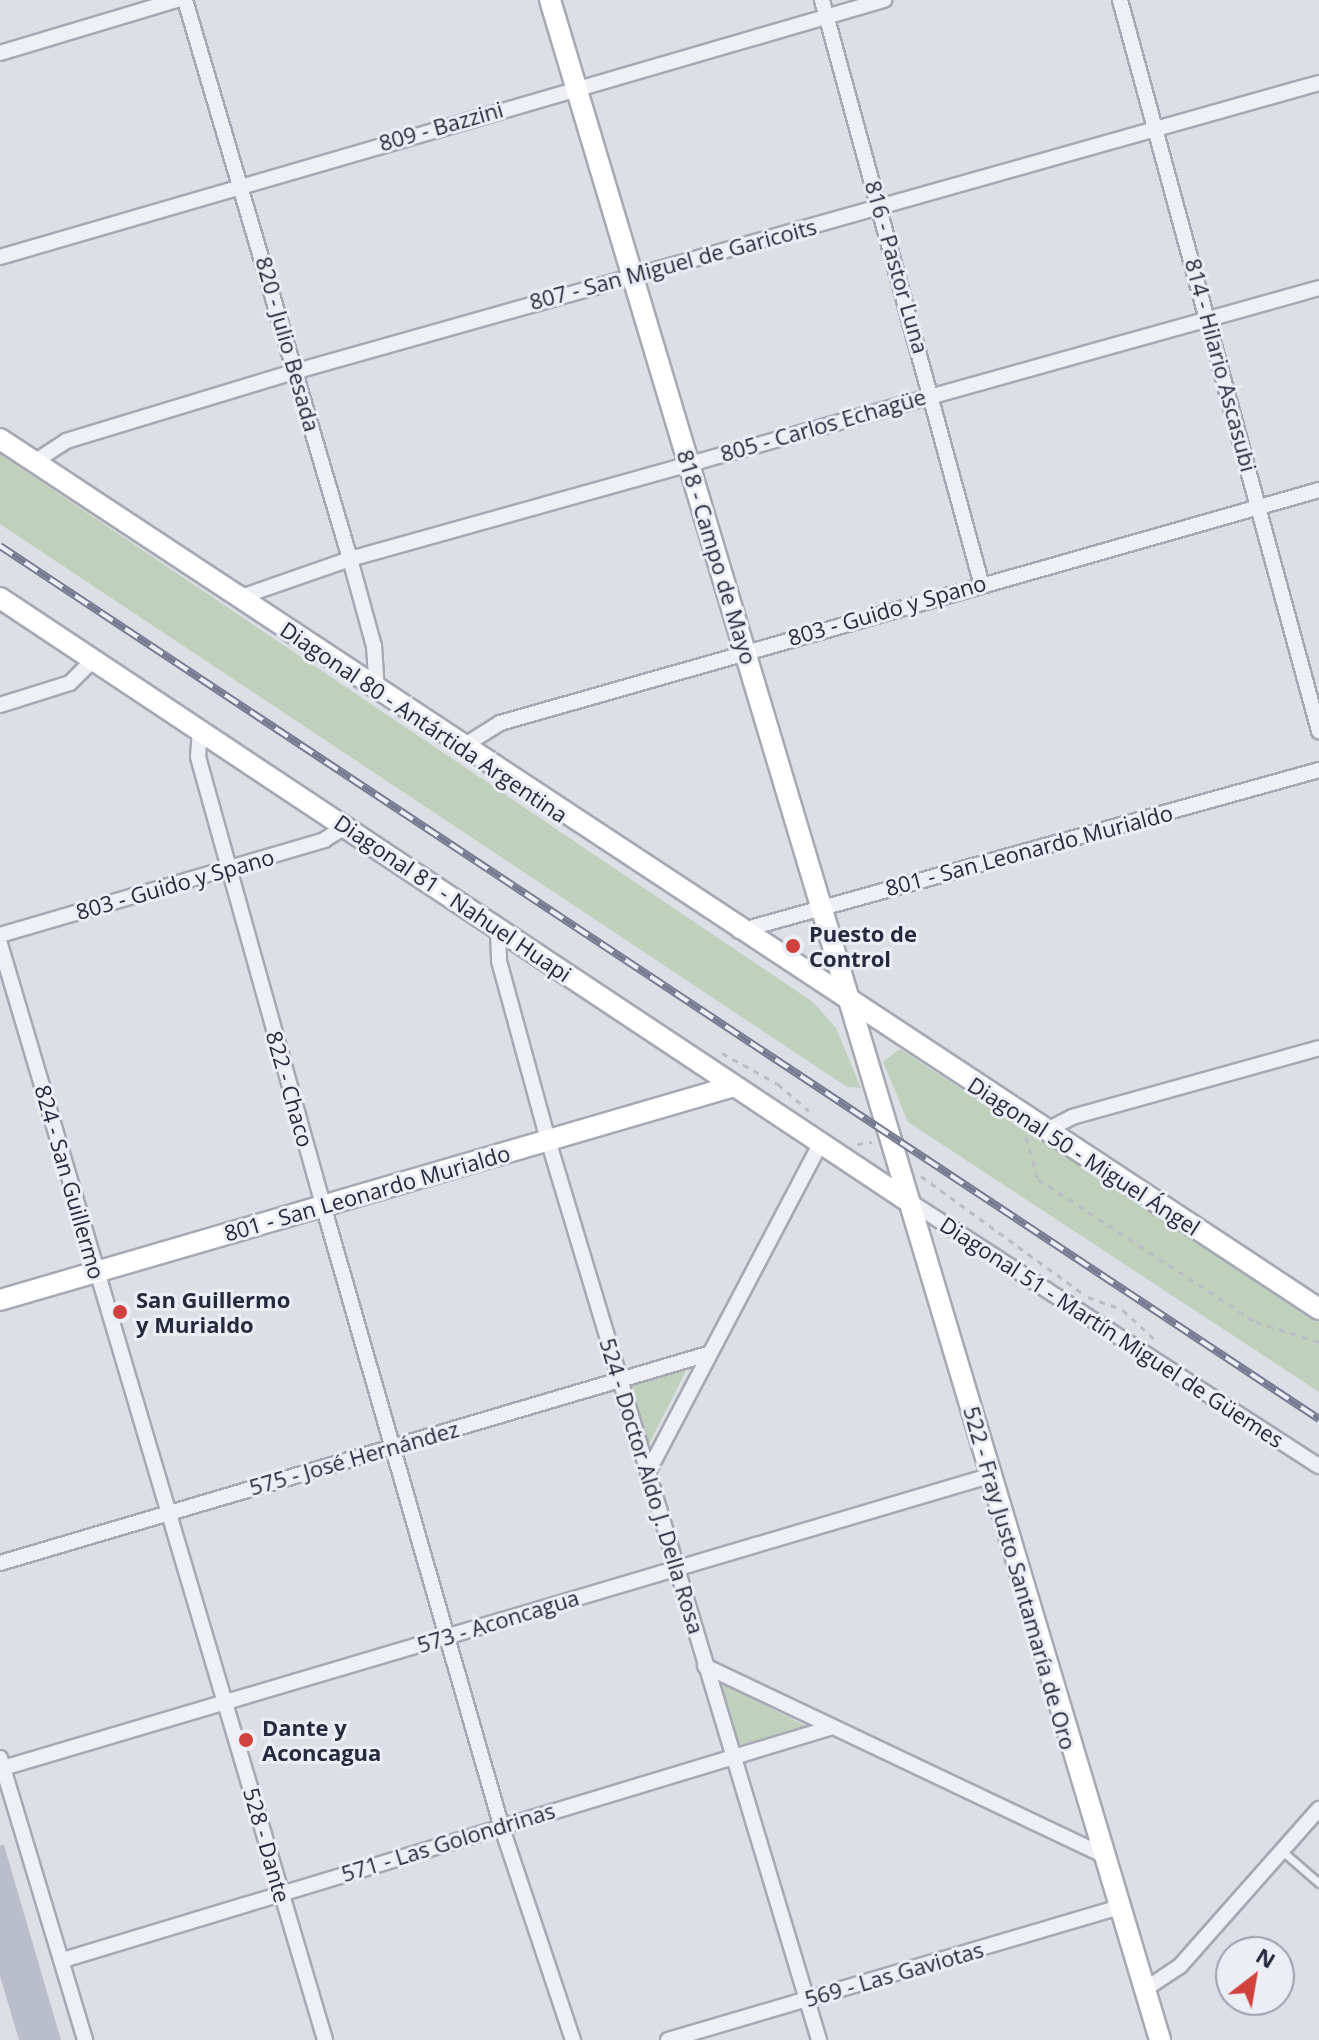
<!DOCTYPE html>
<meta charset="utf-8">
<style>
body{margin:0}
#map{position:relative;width:1319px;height:2040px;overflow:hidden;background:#dddfe7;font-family:"Open Sans",sans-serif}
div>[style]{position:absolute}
.green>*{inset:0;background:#bfd1bd}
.building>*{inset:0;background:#babdca}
.path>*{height:3px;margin-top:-1.5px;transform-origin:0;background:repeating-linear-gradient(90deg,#bbbdc5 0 6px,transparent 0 12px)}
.roads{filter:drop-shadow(2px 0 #a6a9b4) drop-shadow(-2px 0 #a6a9b4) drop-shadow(0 2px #a6a9b4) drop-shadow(0 -2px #a6a9b4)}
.lane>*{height:7px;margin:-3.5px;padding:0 3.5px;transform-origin:3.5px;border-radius:3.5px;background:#eff0f5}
.street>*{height:14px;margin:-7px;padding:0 7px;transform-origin:7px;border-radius:7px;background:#eff0f5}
.secondary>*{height:20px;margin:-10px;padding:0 10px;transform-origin:10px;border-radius:10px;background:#fff}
.rail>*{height:8px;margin-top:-4px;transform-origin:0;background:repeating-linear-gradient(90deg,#eceef5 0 15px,#767b91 0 30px);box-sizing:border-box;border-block:2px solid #767b91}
.dots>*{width:22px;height:22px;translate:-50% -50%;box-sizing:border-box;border:4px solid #eceef5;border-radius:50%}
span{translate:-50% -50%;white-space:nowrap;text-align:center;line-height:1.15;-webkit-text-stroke:6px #eceef5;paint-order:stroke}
.street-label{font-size:22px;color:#262a3e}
.poi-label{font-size:22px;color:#262a3e;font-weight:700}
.left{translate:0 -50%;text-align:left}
.north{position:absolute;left:1215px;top:1936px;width:80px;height:80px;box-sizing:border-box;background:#eceef5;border:2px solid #9da0ac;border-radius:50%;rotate:31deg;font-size:22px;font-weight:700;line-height:32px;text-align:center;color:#262a3e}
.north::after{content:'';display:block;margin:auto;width:28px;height:36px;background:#d1413d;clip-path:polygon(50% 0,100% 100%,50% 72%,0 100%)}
</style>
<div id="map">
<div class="green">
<i style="clip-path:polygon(0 454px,813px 1002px,836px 1028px,861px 1088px,847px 1087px,0 524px)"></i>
<i style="clip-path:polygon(900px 1049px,1319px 1322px,1319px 1392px,908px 1122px,883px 1062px)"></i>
<i style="clip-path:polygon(689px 1365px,649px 1444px,630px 1384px)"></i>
<i style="clip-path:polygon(712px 1679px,810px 1728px,735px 1746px)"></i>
</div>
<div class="building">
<i style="clip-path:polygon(0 1845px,4px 1845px,61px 2040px,19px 2040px,0 1976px)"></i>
</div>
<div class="path">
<i style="left:722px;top:1053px;width:64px;rotate:29deg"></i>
<i style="left:778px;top:1084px;width:41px;rotate:41.1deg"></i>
<i style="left:1026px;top:1137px;width:44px;rotate:74.1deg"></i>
<i style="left:1038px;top:1179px;width:261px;rotate:33.3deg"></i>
<i style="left:1256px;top:1322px;width:66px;rotate:17.6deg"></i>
<i style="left:857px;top:1144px;width:15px;rotate:-8deg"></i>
<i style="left:921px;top:1176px;width:199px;rotate:36deg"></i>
<i style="left:1088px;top:1297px;width:37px;rotate:20deg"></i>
<i style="left:1123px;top:1310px;width:42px;rotate:43.1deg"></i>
</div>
<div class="roads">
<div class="lane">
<i style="left:1282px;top:1851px;width:49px;rotate:40.9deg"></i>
</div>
<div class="street">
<i style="left:185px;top:0;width:583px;rotate:73.55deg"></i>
<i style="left:350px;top:559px;width:90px;rotate:74.6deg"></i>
<i style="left:374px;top:646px;width:45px;rotate:86.2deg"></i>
<i style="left:822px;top:0;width:603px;rotate:74.72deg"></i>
<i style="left:1120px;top:0;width:758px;rotate:74.77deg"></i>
<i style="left:0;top:53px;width:185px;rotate:-16.7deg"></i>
<i style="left:0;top:257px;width:921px;rotate:-16.21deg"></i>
<i style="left:34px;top:462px;width:38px;rotate:-33deg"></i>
<i style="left:66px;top:441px;width:241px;rotate:-16.9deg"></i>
<i style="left:297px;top:371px;width:1062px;rotate:-15.74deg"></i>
<i style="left:238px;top:598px;width:119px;rotate:-19.2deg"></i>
<i style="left:350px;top:559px;width:1006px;rotate:-15.62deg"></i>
<i style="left:0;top:705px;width:73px;rotate:-17.4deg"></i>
<i style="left:70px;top:683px;width:34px;rotate:-45deg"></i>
<i style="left:200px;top:729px;width:28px;rotate:94deg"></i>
<i style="left:198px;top:757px;width:465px;rotate:74.4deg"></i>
<i style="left:323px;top:1205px;width:645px;rotate:73.98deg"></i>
<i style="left:501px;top:1825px;width:227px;rotate:71.5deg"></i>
<i style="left:462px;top:747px;width:45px;rotate:-32.3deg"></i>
<i style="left:500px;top:723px;width:851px;rotate:-15.88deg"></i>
<i style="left:498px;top:930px;width:31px;rotate:88deg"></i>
<i style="left:499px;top:961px;width:186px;rotate:74.7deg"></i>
<i style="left:548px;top:1140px;width:940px;rotate:73.24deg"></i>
<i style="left:739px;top:931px;width:602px;rotate:-15.51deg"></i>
<i style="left:0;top:935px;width:338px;rotate:-16.3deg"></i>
<i style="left:324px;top:840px;width:26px;rotate:-32deg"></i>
<i style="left:0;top:944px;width:1143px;rotate:73.48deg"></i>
<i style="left:1047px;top:1130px;width:28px;rotate:-27deg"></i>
<i style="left:1072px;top:1117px;width:256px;rotate:-15.6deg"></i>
<i style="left:906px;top:1199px;width:492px;rotate:32.9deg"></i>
<i style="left:648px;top:1472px;width:369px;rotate:-62.3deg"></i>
<i style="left:0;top:1563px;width:738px;rotate:-16.45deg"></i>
<i style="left:705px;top:1666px;width:438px;rotate:25.4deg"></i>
<i style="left:0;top:1758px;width:295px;rotate:73.2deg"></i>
<i style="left:3px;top:1768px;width:1031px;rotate:-16.5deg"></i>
<i style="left:63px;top:1960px;width:804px;rotate:-16.84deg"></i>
<i style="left:1144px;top:1990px;width:43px;rotate:-33.7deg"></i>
<i style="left:1180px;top:1966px;width:210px;rotate:-48.5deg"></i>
<i style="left:668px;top:2040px;width:470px;rotate:-16.4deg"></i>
</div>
<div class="secondary">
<i style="left:550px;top:0;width:2129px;rotate:73.35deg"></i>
<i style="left:0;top:439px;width:1580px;rotate:33.41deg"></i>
<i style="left:0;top:598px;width:1086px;rotate:33.59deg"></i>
<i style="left:0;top:1300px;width:765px;rotate:-16.25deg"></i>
</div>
</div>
<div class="rail">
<i style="left:0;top:546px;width:1582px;rotate:33.5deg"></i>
</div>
<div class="dots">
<i style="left:793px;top:946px;background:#d1413d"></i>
<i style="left:120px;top:1312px;background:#d1413d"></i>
<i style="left:246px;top:1740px;background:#d1413d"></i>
</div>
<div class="street-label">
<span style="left:441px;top:126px;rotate:-16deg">809 - Bazzini</span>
<span style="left:673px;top:264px;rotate:-15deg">807 - San Miguel de Garicoits</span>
<span style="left:897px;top:267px;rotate:74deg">816 - Pastor Luna</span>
<span style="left:288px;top:344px;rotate:74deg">820 - Julio Besada</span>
<span style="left:1221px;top:365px;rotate:75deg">814 - Hilario Ascasubi</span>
<span style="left:823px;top:425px;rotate:-16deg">805 - Carlos Echagüe</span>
<span style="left:717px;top:557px;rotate:73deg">818 - Campo de Mayo</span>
<span style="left:887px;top:610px;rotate:-16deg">803 - Guido y Spano</span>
<span style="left:424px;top:722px;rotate:34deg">Diagonal 80 - Antártida Argentina</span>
<span style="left:1029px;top:850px;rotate:-15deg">801 - San Leonardo Murialdo</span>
<span style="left:175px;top:884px;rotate:-16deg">803 - Guido y Spano</span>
<span style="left:453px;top:898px;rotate:34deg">Diagonal 81 - Nahuel Huapi</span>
<span style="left:290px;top:1089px;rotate:74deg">822 - Chaco</span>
<span style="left:1084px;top:1156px;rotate:33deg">Diagonal 50 - Miguel Ángel</span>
<span style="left:70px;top:1182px;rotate:74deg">824 - San Guillermo</span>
<span style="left:367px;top:1193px;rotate:-16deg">801 - San Leonardo Murialdo</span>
<span style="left:1112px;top:1332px;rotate:33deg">Diagonal 51 - Martín Miguel de Güemes</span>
<span style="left:354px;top:1458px;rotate:-16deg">575 - José Hernández</span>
<span style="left:652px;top:1486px;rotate:73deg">524 - Doctor Aldo J. Della Rosa</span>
<span style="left:1020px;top:1578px;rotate:74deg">522 - Fray Justo Santamaría de Oro</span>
<span style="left:498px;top:1621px;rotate:-17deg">573 - Aconcagua</span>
<span style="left:448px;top:1842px;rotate:-17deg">571 - Las Golondrinas</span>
<span style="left:267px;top:1845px;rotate:74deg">528 - Dante</span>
<span style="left:894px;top:1974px;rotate:-16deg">569 - Las Gaviotas</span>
</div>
<div class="poi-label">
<span class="left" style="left:809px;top:946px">Puesto de<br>Control</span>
<span class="left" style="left:136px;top:1312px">San Guillermo<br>y Murialdo</span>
<span class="left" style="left:262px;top:1740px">Dante y<br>Aconcagua</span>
</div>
<div class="north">N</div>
</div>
